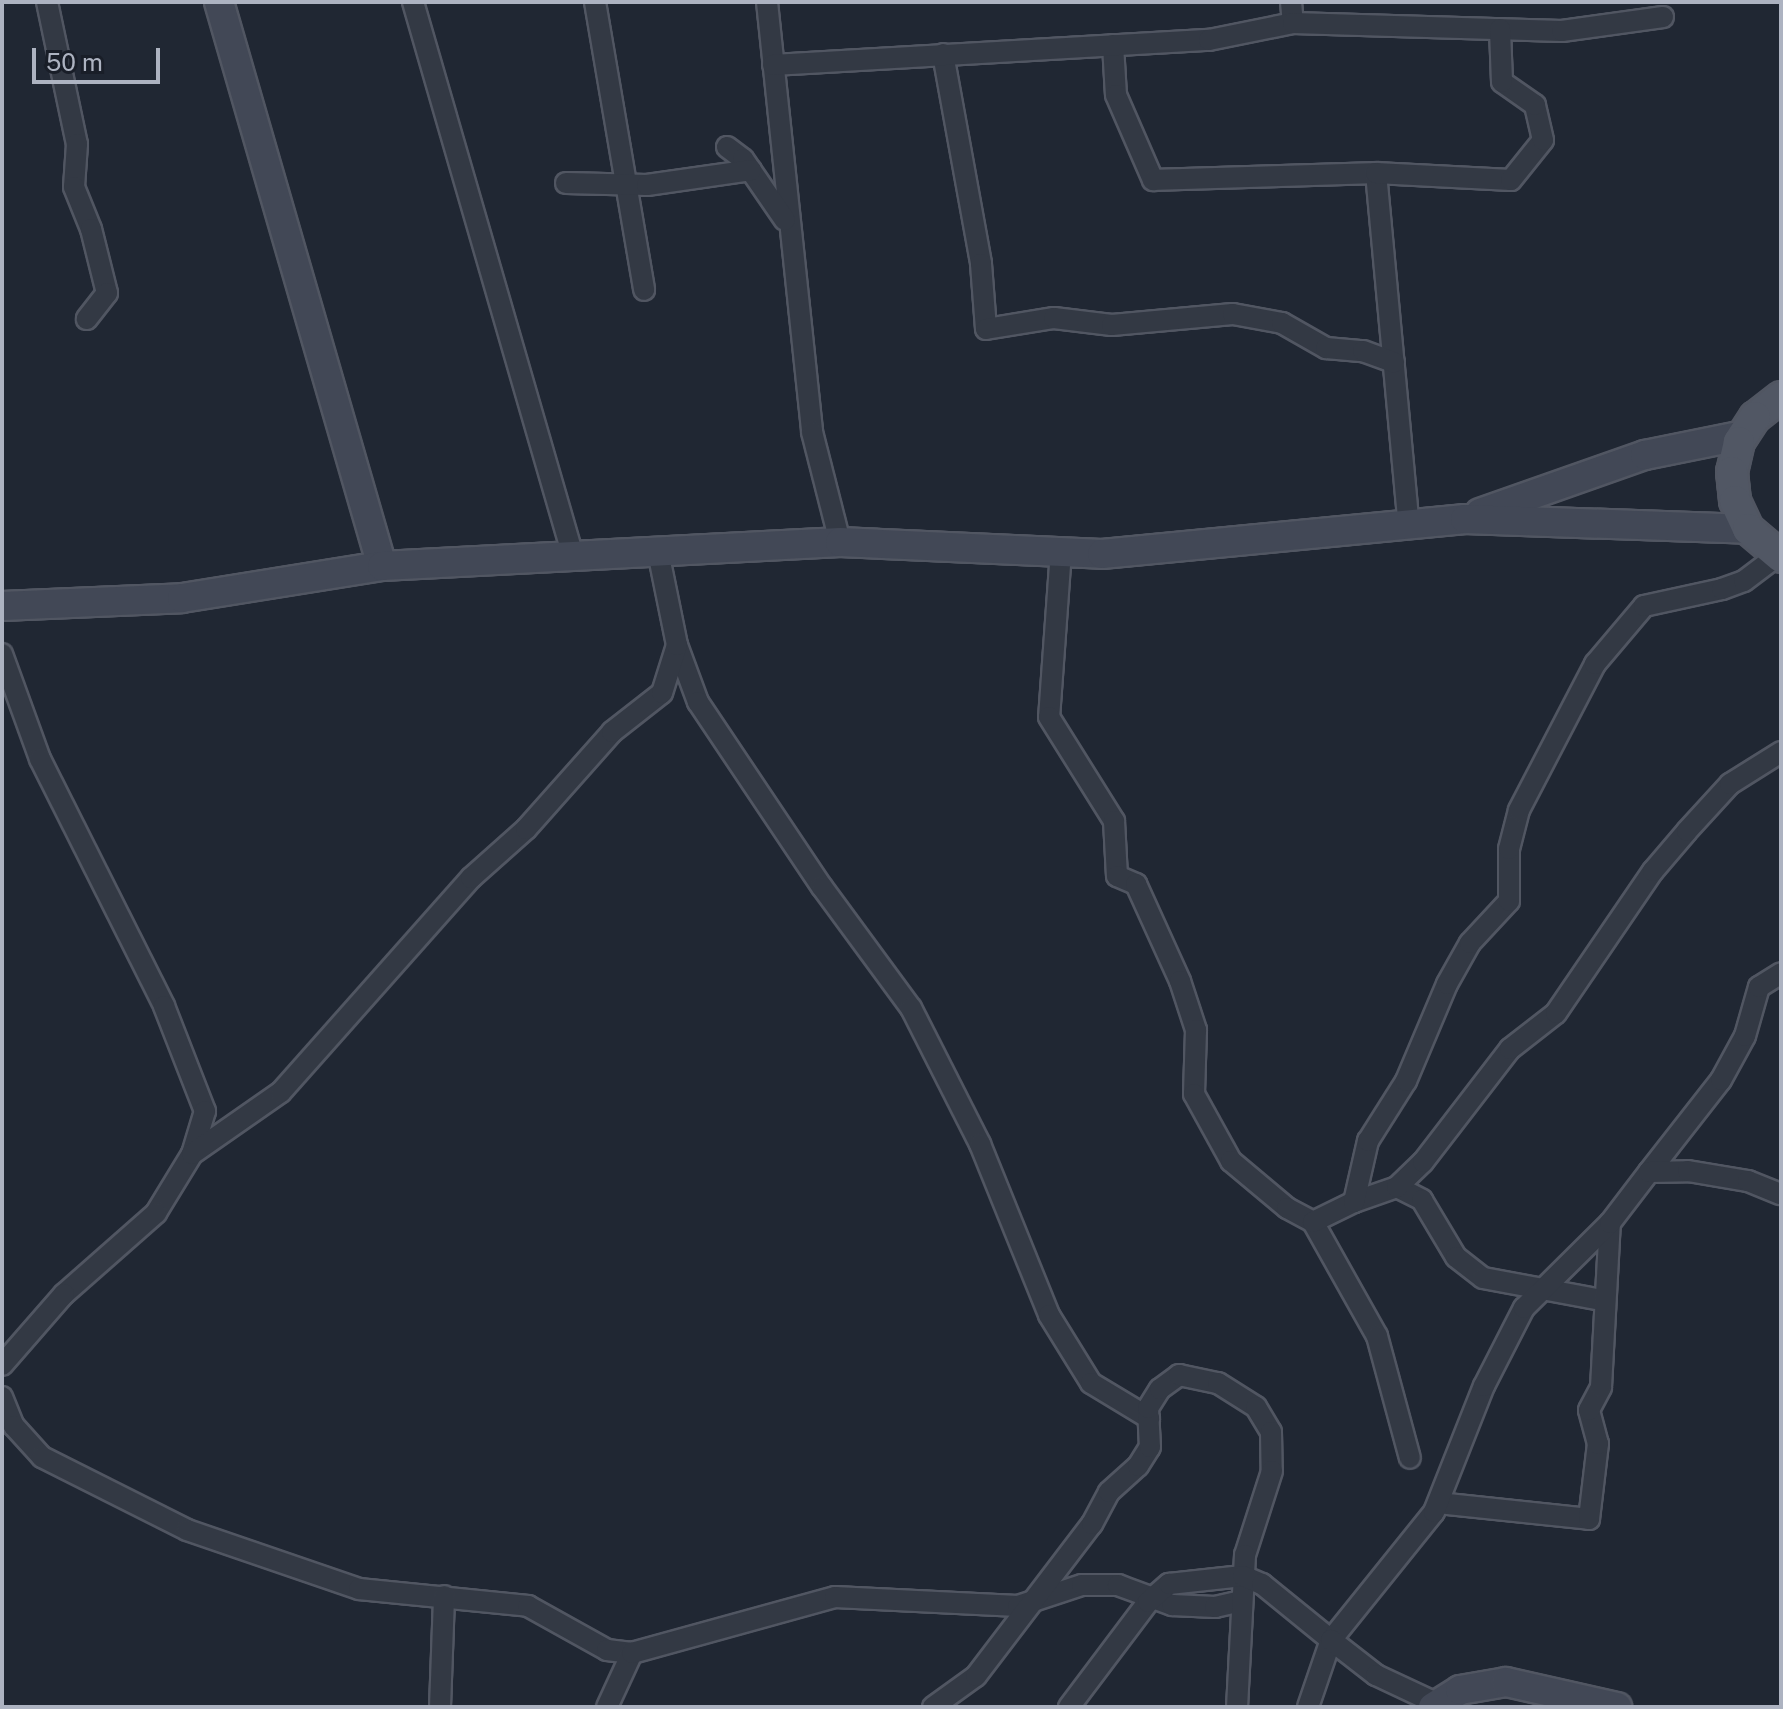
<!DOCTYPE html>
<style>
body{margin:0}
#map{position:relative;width:1783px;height:1709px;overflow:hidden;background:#202733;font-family:"Public Sans",sans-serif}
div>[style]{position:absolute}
.roads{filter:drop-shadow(2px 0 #515662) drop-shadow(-2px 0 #515662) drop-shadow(0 2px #515662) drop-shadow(0 -2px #515662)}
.street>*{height:20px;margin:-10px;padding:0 10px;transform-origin:10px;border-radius:10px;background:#333944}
.secondary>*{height:28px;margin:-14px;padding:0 14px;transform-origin:14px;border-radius:14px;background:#424856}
.primary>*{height:30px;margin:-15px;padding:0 15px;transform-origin:15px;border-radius:15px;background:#515764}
span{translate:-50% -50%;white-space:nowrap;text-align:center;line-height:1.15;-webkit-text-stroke:6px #191e28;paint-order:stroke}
.frame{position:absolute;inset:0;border:4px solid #adb3c1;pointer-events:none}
.scale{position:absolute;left:32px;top:48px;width:128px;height:36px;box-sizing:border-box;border:4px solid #adb3c1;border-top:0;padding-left:10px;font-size:24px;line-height:28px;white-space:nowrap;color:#adb3c1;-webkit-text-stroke:6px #191e28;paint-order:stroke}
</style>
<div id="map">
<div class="roads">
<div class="street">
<i style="left:47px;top:2px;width:145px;rotate:78.1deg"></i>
<i style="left:77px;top:144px;width:43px;rotate:94deg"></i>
<i style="left:74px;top:187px;width:45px;rotate:68deg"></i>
<i style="left:91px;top:229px;width:66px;rotate:76deg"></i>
<i style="left:107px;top:293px;width:33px;rotate:128deg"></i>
<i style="left:413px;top:2px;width:577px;rotate:73.89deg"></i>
<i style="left:595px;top:2px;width:292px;rotate:80.3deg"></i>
<i style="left:767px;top:2px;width:432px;rotate:84deg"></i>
<i style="left:812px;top:432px;width:114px;rotate:75.7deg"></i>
<i style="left:1291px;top:2px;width:21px;rotate:85deg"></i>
<i style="left:1113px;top:45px;width:50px;rotate:86.6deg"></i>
<i style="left:1116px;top:95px;width:93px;rotate:66.5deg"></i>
<i style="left:1153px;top:180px;width:223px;rotate:-1.8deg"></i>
<i style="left:1376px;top:173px;width:355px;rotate:84.7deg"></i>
<i style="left:943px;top:54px;width:213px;rotate:79.7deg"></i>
<i style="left:981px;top:264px;width:65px;rotate:85.6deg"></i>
<i style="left:986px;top:329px;width:69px;rotate:-9.2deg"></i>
<i style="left:1054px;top:318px;width:58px;rotate:6.9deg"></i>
<i style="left:1112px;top:325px;width:121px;rotate:-5.2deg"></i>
<i style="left:1233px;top:314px;width:50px;rotate:10.4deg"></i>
<i style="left:1282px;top:323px;width:51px;rotate:29.6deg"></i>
<i style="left:1326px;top:348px;width:37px;rotate:5deg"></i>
<i style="left:1363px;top:351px;width:33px;rotate:20deg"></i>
<i style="left:773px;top:65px;width:437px;rotate:-3.3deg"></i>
<i style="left:1209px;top:40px;width:86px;rotate:-11.4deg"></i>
<i style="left:1293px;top:23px;width:269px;rotate:1.7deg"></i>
<i style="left:1562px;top:31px;width:102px;rotate:-7.9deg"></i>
<i style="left:727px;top:147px;width:20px;rotate:37deg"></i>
<i style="left:743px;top:159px;width:74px;rotate:55.5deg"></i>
<i style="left:1376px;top:173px;width:135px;rotate:3deg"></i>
<i style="left:1511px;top:180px;width:51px;rotate:-51.3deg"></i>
<i style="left:1543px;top:140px;width:36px;rotate:-103deg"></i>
<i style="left:1535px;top:105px;width:40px;rotate:-145.1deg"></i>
<i style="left:1502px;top:82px;width:53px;rotate:-92.2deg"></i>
<i style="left:566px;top:183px;width:81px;rotate:1.4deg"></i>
<i style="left:647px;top:185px;width:105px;rotate:-8.2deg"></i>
<i style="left:1061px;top:551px;width:166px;rotate:94.1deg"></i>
<i style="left:1049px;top:717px;width:123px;rotate:58deg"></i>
<i style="left:1114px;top:821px;width:55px;rotate:86.9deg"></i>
<i style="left:1117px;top:876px;width:21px;rotate:23deg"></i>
<i style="left:1136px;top:884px;width:107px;rotate:65.6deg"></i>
<i style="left:1180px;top:981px;width:52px;rotate:71.9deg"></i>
<i style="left:1196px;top:1030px;width:64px;rotate:91.8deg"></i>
<i style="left:1194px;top:1094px;width:77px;rotate:61.1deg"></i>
<i style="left:1231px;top:1161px;width:73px;rotate:40deg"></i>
<i style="left:1287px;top:1208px;width:30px;rotate:28deg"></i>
<i style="left:1313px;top:1222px;width:131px;rotate:60.7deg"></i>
<i style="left:1377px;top:1336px;width:126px;rotate:74.9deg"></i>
<i style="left:677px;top:645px;width:61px;rotate:69.8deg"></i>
<i style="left:698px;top:702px;width:223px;rotate:56.2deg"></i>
<i style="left:822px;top:887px;width:150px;rotate:53.7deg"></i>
<i style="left:911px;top:1008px;width:153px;rotate:63.1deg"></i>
<i style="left:980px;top:1144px;width:184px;rotate:68deg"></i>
<i style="left:1049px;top:1315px;width:80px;rotate:58.3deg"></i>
<i style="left:1091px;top:1383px;width:68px;rotate:31.1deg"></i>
<i style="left:2px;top:654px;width:112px;rotate:70.1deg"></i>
<i style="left:40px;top:759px;width:276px;rotate:63.3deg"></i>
<i style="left:164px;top:1006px;width:113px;rotate:68.7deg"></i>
<i style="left:205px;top:1111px;width:45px;rotate:106.8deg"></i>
<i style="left:192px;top:1154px;width:69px;rotate:121.4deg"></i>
<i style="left:156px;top:1213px;width:123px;rotate:138.6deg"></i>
<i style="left:64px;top:1294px;width:94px;rotate:131.1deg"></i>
<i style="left:192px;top:1154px;width:108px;rotate:-34.9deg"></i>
<i style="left:281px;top:1092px;width:286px;rotate:-48.4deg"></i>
<i style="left:471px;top:878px;width:74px;rotate:-41.7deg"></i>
<i style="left:526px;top:829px;width:130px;rotate:-48.4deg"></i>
<i style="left:612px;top:732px;width:63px;rotate:-38deg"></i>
<i style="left:662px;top:693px;width:50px;rotate:-72.6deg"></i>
<i style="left:677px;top:645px;width:95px;rotate:-101.5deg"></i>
<i style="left:1649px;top:1172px;width:117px;rotate:-52deg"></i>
<i style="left:1721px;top:1080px;width:50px;rotate:-61.4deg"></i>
<i style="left:1745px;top:1036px;width:51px;rotate:-74.1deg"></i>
<i style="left:1759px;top:987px;width:26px;rotate:-32deg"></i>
<i style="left:1397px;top:1187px;width:28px;rotate:27deg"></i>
<i style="left:1422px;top:1200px;width:66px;rotate:59.2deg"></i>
<i style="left:1456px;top:1257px;width:34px;rotate:38deg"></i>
<i style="left:1483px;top:1278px;width:121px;rotate:10.5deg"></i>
<i style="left:1354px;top:1202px;width:46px;rotate:-19.2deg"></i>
<i style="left:1397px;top:1187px;width:36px;rotate:-44deg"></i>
<i style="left:1423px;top:1162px;width:143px;rotate:-52.4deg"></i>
<i style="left:1510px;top:1049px;width:58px;rotate:-38deg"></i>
<i style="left:1556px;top:1013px;width:172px;rotate:-55.7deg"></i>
<i style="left:1653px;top:871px;width:52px;rotate:-49.6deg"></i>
<i style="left:1687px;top:831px;width:64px;rotate:-47.5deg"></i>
<i style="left:1730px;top:784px;width:60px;rotate:-32.1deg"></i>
<i style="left:1313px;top:1222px;width:46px;rotate:-26deg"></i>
<i style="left:1354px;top:1202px;width:63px;rotate:-77.1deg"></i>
<i style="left:1368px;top:1141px;width:71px;rotate:-57.7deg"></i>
<i style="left:1406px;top:1081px;width:105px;rotate:-67.1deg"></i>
<i style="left:1447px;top:984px;width:47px;rotate:-60.7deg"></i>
<i style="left:1470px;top:943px;width:57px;rotate:-47.1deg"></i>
<i style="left:1509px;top:901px;width:52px;rotate:-90deg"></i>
<i style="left:1509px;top:849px;width:40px;rotate:-75.6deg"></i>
<i style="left:1519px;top:810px;width:165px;rotate:-62.5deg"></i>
<i style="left:1595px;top:664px;width:76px;rotate:-49.8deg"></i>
<i style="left:1644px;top:606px;width:80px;rotate:-12.3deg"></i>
<i style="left:1722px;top:589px;width:23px;rotate:-20deg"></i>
<i style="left:1744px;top:581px;width:36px;rotate:-37deg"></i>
<i style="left:2px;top:1397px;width:31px;rotate:68deg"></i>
<i style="left:14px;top:1426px;width:42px;rotate:47.9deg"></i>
<i style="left:42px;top:1457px;width:162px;rotate:26.7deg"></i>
<i style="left:187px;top:1530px;width:182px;rotate:18.9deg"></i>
<i style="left:359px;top:1589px;width:170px;rotate:5.7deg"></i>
<i style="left:528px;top:1606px;width:90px;rotate:29.1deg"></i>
<i style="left:607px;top:1650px;width:25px;rotate:7deg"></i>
<i style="left:1438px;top:1503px;width:152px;rotate:6deg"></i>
<i style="left:1589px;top:1519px;width:76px;rotate:-83.2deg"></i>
<i style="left:1598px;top:1444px;width:35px;rotate:-105deg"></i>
<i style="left:1589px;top:1410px;width:26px;rotate:-62deg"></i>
<i style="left:1601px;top:1387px;width:164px;rotate:-86.9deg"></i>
<i style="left:440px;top:1707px;width:111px;rotate:-87.9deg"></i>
<i style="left:607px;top:1707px;width:60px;rotate:-65.2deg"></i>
<i style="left:632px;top:1653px;width:211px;rotate:-15.4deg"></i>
<i style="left:835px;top:1597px;width:183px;rotate:2.8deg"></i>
<i style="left:1018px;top:1606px;width:67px;rotate:-18.2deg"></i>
<i style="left:1082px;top:1585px;width:36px"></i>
<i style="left:1118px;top:1585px;width:58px;rotate:20.3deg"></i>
<i style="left:1172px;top:1605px;width:43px;rotate:2.7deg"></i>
<i style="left:1215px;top:1607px;width:27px;rotate:-13deg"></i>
<i style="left:933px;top:1707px;width:53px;rotate:-35.8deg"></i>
<i style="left:976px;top:1676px;width:191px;rotate:-52.7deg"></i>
<i style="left:1092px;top:1524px;width:36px;rotate:-62deg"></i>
<i style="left:1109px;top:1492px;width:39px;rotate:-42deg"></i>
<i style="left:1138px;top:1466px;width:22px;rotate:-58deg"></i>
<i style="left:1150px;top:1447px;width:39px;rotate:-93deg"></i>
<i style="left:1148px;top:1408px;width:22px;rotate:-58deg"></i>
<i style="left:1160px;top:1389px;width:24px;rotate:-36deg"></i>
<i style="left:1179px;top:1375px;width:40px;rotate:12deg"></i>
<i style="left:1218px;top:1383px;width:45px;rotate:32.3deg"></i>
<i style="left:1256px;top:1407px;width:29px;rotate:59deg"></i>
<i style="left:1271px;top:1432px;width:39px;rotate:89deg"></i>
<i style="left:1272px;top:1471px;width:88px;rotate:107.8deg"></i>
<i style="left:1245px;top:1555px;width:152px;rotate:93deg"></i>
<i style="left:1069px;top:1707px;width:131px;rotate:-53deg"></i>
<i style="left:1148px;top:1602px;width:28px;rotate:-41deg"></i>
<i style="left:1169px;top:1584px;width:74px;rotate:-6.2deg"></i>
<i style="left:1243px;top:1576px;width:21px;rotate:23deg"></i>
<i style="left:1262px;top:1584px;width:89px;rotate:39.1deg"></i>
<i style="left:1331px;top:1640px;width:164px;rotate:-51.2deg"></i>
<i style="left:1434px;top:1512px;width:136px;rotate:-68.4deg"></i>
<i style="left:1484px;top:1386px;width:88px;rotate:-62.9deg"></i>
<i style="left:1524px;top:1308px;width:121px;rotate:-44.7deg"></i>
<i style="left:1610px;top:1223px;width:64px;rotate:-52.6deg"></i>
<i style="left:1649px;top:1172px;width:39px;rotate:-1deg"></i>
<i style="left:1688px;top:1171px;width:61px;rotate:9.5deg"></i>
<i style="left:1748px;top:1181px;width:35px;rotate:22deg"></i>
<i style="left:1308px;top:1707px;width:71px;rotate:-71.1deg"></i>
<i style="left:1331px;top:1640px;width:57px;rotate:37.9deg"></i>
<i style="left:1376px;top:1675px;width:68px;rotate:25.1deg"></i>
</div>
<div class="secondary">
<i style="left:219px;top:2px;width:587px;rotate:73.88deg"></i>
<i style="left:1480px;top:513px;width:175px;rotate:-19.4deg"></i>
<i style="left:1645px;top:455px;width:101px;rotate:-11.4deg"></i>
<i style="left:2px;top:606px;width:180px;rotate:-2.5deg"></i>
<i style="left:182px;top:598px;width:203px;rotate:-9.1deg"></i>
<i style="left:382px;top:566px;width:459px;rotate:-3deg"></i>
<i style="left:840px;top:542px;width:262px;rotate:2.6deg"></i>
<i style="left:1102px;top:554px;width:365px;rotate:-5.5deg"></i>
<i style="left:1465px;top:519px;width:283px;rotate:2deg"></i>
<i style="left:1433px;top:1707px;width:32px;rotate:-32deg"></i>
<i style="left:1460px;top:1690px;width:47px;rotate:-9.9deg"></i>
<i style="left:1506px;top:1682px;width:114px;rotate:12.7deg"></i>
</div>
<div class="primary">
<i style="left:1781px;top:397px;width:33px;rotate:142deg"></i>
<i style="left:1755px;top:417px;width:30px;rotate:123deg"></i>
<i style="left:1739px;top:442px;width:31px;rotate:103deg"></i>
<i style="left:1732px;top:472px;width:29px;rotate:84deg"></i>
<i style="left:1735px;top:501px;width:31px;rotate:65deg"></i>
<i style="left:1748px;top:529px;width:43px;rotate:40.3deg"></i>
</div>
</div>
<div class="frame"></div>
<div class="scale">50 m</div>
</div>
